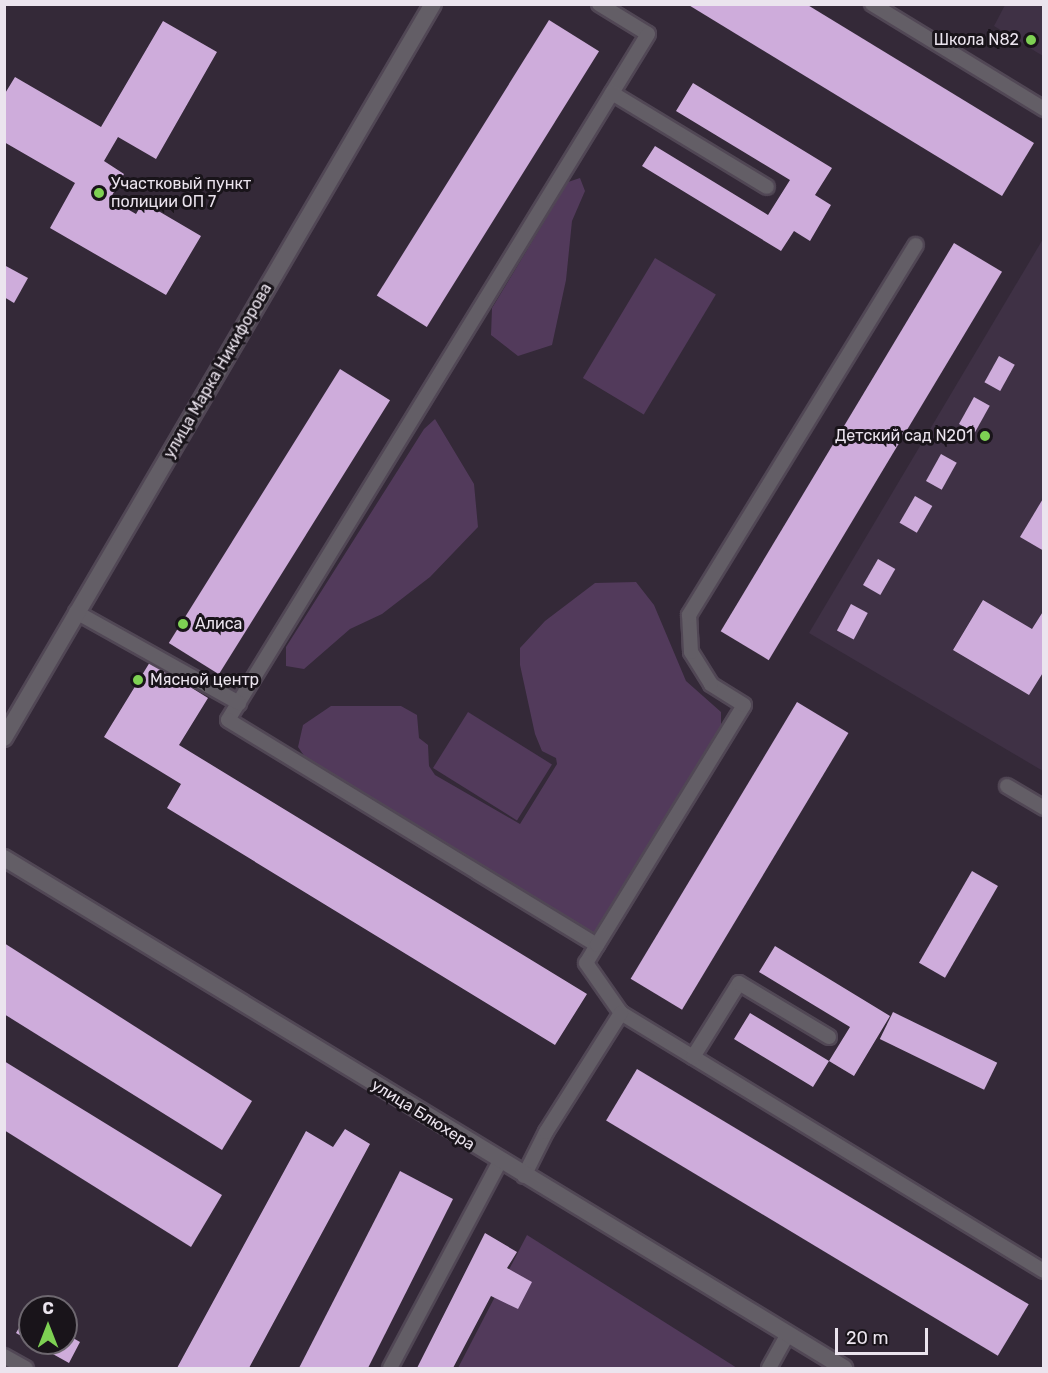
<!DOCTYPE html>
<meta charset="utf-8">
<style>
body{margin:0}
#map{position:relative;width:1048px;height:1373px;overflow:hidden;background:#342938;font-family:Rubik,sans-serif}
div>[style]{position:absolute}
.built>*{inset:0;background:#3f3145}
.green>*{inset:0;background:#523a5b;transform-origin:0 0}
.building>*{inset:0;background:#ceacdb;transform-origin:0 0}
.roads{filter:drop-shadow(2px 0 #514755) drop-shadow(-2px 0 #514755) drop-shadow(0 2px #514755) drop-shadow(0 -2px #514755)}
.service>*{height:14px;margin:-7px;padding:0 7px;transform-origin:7px;border-radius:7px;background:#635e66}
.minor>*{height:16px;margin:-8px;padding:0 8px;transform-origin:8px;border-radius:8px;background:#635e66}
.tertiary>*{height:16px;margin:-8px;padding:0 8px;transform-origin:8px;border-radius:8px;background:#635e66}
.dots>*{width:16px;height:16px;translate:-50% -50%;box-sizing:border-box;border:3px solid #19141a;border-radius:50%}
span{translate:-50% -50%;white-space:nowrap;text-align:center;line-height:1.15;-webkit-text-stroke:6px #19141a;paint-order:stroke}
.poi-label{font-size:16px;color:#ebe4ee}
.right{translate:-100% -50%;text-align:right}
.left{translate:0 -50%;text-align:left}
.street-label{font-size:16px;color:#ebe4ee}
.frame{position:absolute;inset:0;border:6px solid #ebe4ee;pointer-events:none}
.north{position:absolute;left:18px;top:1295px;width:60px;height:60px;box-sizing:border-box;background:#19141a;border:2px solid #6d676f;border-radius:50%;rotate:0deg;font-size:16px;font-weight:700;line-height:24px;text-align:center;color:#ebe4ee}
.north::after{content:'';display:block;margin:auto;width:21px;height:27px;background:#7ed153;clip-path:polygon(50% 0,100% 100%,50% 72%,0 100%)}
.scale{position:absolute;left:835px;top:1328px;width:93px;height:27px;box-sizing:border-box;border:3px solid #ebe4ee;border-top:0;padding-left:8px;font-size:18px;line-height:21px;white-space:nowrap;color:#ebe4ee;-webkit-text-stroke:4px #19141a;paint-order:stroke}
</style>
<div id="map">
<div class="built">
<i style="clip-path:polygon(1005px 5px,1043px 5px,1043px 56px,994px 26px)"></i>
<i style="clip-path:polygon(1043px 239px,1043px 771px,809px 633px)"></i>
</div>
<div class="green">
<i style="clip-path:polygon(580px 178px,585px 191px,572px 221px,566px 280px,552px 345px,518px 356px,491px 335px,492px 308px,568px 182px)"></i>
<i style="left:655px;top:258px;width:71px;height:140px;rotate:31deg"></i>
<i style="clip-path:polygon(435px 419px,474px 484px,478px 527px,430px 577px,382px 614px,350px 629px,304px 669px,286px 666px,286px 647px,424px 429px)"></i>
<i style="clip-path:polygon(636px 582px,654px 605px,686px 681px,721px 712px,721px 729px,596px 935px,305px 757px,298px 747px,303px 725px,331px 706px,401px 706px,417px 715px,419px 738px,428px 745px,429px 766px,435px 775px,520px 824px,557px 764px,556px 758px,542px 751px,535px 734px,520px 665px,520px 648px,545px 621px,595px 583px)"></i>
<i style="left:468px;top:712px;width:99px;height:66px;rotate:32deg"></i>
<i style="clip-path:polygon(527px 1235px,737px 1368px,458px 1368px)"></i>
</div>
<div class="building">
<i style="clip-path:polygon(687px 4px,806px 4px,1034px 143px,1002px 196px)"></i>
<i style="left:549px;top:20px;width:59px;height:325px;rotate:32deg"></i>
<i style="clip-path:polygon(163px 21px,217px 52px,156px 159px,118px 137px,104px 161px,124px 174px,110px 199px,136px 214px,143px 202px,201px 236px,166px 295px,50px 228px,75px 183px,4px 142px,4px 95px,15px 77px,101px 127px)"></i>
<i style="clip-path:polygon(693px 83px,832px 168px,815px 195px,831px 205px,810px 241px,794px 231px,781px 251px,642px 166px,655px 146px,768px 215px,790px 180px,676px 111px)"></i>
<i style="left:954px;top:243px;width:56px;height:453px;rotate:31deg"></i>
<i style="clip-path:polygon(4px 265px,28px 278px,14px 303px,4px 297px)"></i>
<i style="left:999px;top:356px;width:18px;height:30px;rotate:29deg"></i>
<i style="left:340px;top:369px;width:59px;height:323px;rotate:32deg"></i>
<i style="left:974px;top:397px;width:18px;height:31px;rotate:29deg"></i>
<i style="left:941px;top:454px;width:18px;height:31px;rotate:29deg"></i>
<i style="left:915px;top:496px;width:20px;height:31px;rotate:30deg"></i>
<i style="clip-path:polygon(1044px 497px,1044px 551px,1020px 537px)"></i>
<i style="left:878px;top:559px;width:20px;height:30px;rotate:30deg"></i>
<i style="clip-path:polygon(983px 600px,1032px 629px,1044px 610px,1044px 671px,1029px 695px,953px 650px)"></i>
<i style="left:851px;top:604px;width:19px;height:30px;rotate:28deg"></i>
<i style="clip-path:polygon(150px 662px,208px 698px,179px 745px,587px 994px,555px 1045px,167px 808px,181px 784px,104px 737px)"></i>
<i style="left:797px;top:702px;width:60px;height:323px;rotate:31deg"></i>
<i style="left:972px;top:871px;width:30px;height:106px;rotate:30deg"></i>
<i style="clip-path:polygon(4px 943px,252px 1101px,222px 1150px,4px 1014px)"></i>
<i style="clip-path:polygon(775px 946px,890px 1016px,854px 1076px,829px 1061px,813px 1087px,734px 1039px,750px 1013px,829px 1061px,850px 1027px,759px 972px)"></i>
<i style="left:893px;top:1012px;width:116px;height:30px;rotate:26deg"></i>
<i style="clip-path:polygon(4px 1061px,222px 1195px,191px 1247px,4px 1130px)"></i>
<i style="left:637px;top:1069px;width:457px;height:60px;rotate:31deg"></i>
<i style="clip-path:polygon(345px 1129px,370px 1144px,249px 1368px,177px 1368px,306px 1131px,333px 1147px)"></i>
<i style="clip-path:polygon(400px 1171px,453px 1199px,368px 1368px,299px 1368px)"></i>
<i style="clip-path:polygon(485px 1233px,517px 1252px,507px 1268px,532px 1282px,518px 1309px,491px 1296px,453px 1368px,417px 1368px)"></i>
<i style="clip-path:polygon(28px 1312px,30px 1314px,30px 1341px,16px 1333px)"></i>
<i style="clip-path:polygon(66px 1334px,80px 1342px,69px 1363px,33px 1343px,66px 1343px)"></i>
</div>
<div class="roads">
<div class="service">
<i style="left:599px;top:4px;width:57px;rotate:31.5deg"></i>
<i style="left:648px;top:34px;width:804px;rotate:121.48deg"></i>
<i style="left:228px;top:720px;width:432px;rotate:31.4deg"></i>
<i style="left:597px;top:945px;width:21px;rotate:121deg"></i>
<i style="left:586px;top:963px;width:61px;rotate:55deg"></i>
<i style="left:621px;top:1013px;width:495px;rotate:31.4deg"></i>
<i style="left:872px;top:4px;width:202px;rotate:31.4deg"></i>
<i style="left:612px;top:93px;width:181px;rotate:31.2deg"></i>
<i style="left:76px;top:612px;width:187px;rotate:29.2deg"></i>
<i style="left:1007px;top:786px;width:43px;rotate:30.7deg"></i>
<i style="left:597px;top:945px;width:281px;rotate:-58.5deg"></i>
<i style="left:744px;top:705px;width:39px;rotate:-148deg"></i>
<i style="left:711px;top:684px;width:38px;rotate:-122deg"></i>
<i style="left:691px;top:652px;width:37px;rotate:-93deg"></i>
<i style="left:689px;top:615px;width:434px;rotate:-58.5deg"></i>
<i style="left:693px;top:1057px;width:87px;rotate:-58.1deg"></i>
<i style="left:739px;top:983px;width:105px;rotate:31deg"></i>
<i style="left:524px;top:1176px;width:49px;rotate:-63.4deg"></i>
<i style="left:546px;top:1132px;width:141px;rotate:-57.8deg"></i>
<i style="left:4px;top:1356px;width:25px;rotate:29deg"></i>
<i style="left:390px;top:1368px;width:234px;rotate:-62deg"></i>
<i style="left:769px;top:1368px;width:37px;rotate:-61deg"></i>
</div>
<div class="minor">
<i style="left:4px;top:738px;width:850px;rotate:-59.7deg"></i>
</div>
<div class="tertiary">
<i style="left:4px;top:858px;width:983px;rotate:31.26deg"></i>
</div>
</div>
<div class="dots">
<i style="left:1031px;top:40px;background:#7ed153"></i>
<i style="left:99px;top:193px;background:#7ed153"></i>
<i style="left:985px;top:436px;background:#7ed153"></i>
<i style="left:183px;top:624px;background:#7ed153"></i>
<i style="left:138px;top:680px;background:#7ed153"></i>
</div>
<div class="poi-label">
<span class="right" style="left:1019px;top:40px">Школа N82</span>
<span class="left" style="left:111px;top:193px">Участковый пункт<br>полиции ОП 7</span>
<span class="right" style="left:973px;top:436px">Детский сад N201</span>
<span class="left" style="left:195px;top:624px">Алиса</span>
<span class="left" style="left:150px;top:680px">Мясной центр</span>
</div>
<div class="street-label">
<span style="left:218px;top:371px;rotate:-60deg">улица Марка Никифорова</span>
<span style="left:423px;top:1115px;rotate:32deg">улица Блюхера</span>
</div>
<div class="frame"></div>
<div class="north">С</div>
<div class="scale">20 m</div>
</div>
